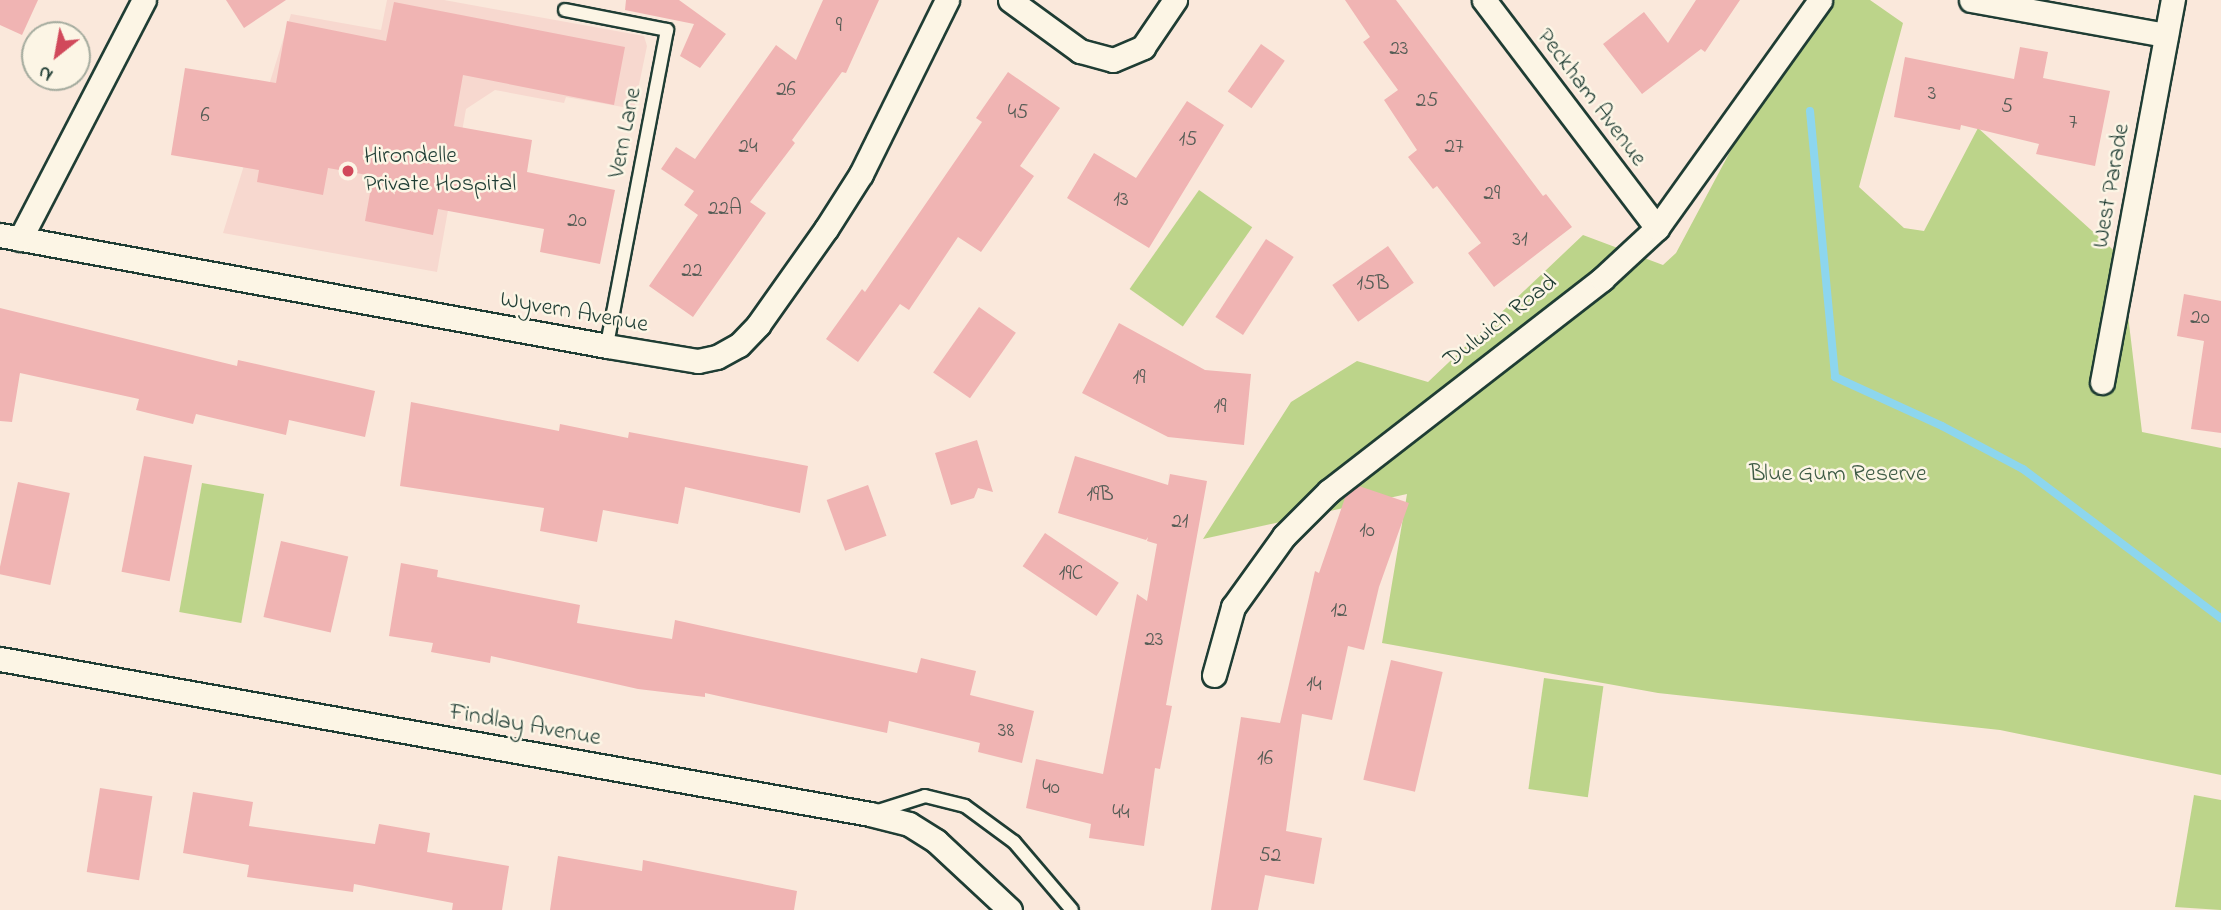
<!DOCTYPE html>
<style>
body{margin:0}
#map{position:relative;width:2221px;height:910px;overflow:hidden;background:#fae8db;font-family:"Indie Flower",sans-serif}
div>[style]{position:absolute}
.built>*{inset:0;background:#f7d8cf}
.green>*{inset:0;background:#bcd48a;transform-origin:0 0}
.stream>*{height:8px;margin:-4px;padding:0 4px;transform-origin:4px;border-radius:4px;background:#8dd6ee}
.building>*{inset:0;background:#f0b4b3;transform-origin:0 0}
.roads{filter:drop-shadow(2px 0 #1f3d34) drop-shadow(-2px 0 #1f3d34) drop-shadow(0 2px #1f3d34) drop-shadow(0 -2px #1f3d34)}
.service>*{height:12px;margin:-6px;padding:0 6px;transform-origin:6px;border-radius:6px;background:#fcf5e5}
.minor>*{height:23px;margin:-11.5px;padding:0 11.5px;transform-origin:11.5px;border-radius:11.5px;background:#fcf5e5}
.dots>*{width:19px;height:19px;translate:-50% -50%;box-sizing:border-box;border:4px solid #fcf5e5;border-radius:50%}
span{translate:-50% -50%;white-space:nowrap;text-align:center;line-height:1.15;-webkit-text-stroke:5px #fcf5e5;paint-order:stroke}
.number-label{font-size:21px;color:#535b54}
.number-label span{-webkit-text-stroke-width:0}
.street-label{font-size:24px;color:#1f3d34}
.poi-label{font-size:24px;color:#1f3d34}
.left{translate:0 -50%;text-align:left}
.park-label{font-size:24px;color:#3e5b45}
.north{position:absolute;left:21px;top:21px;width:70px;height:70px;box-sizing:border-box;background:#fcf5e5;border:2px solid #a4ab9e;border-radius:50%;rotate:211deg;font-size:19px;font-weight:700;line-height:28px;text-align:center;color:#1f3d34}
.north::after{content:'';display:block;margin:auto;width:24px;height:32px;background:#d1495b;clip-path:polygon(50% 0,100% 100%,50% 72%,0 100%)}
</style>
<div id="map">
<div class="built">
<i style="clip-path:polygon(387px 0,444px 0,644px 36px,647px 46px,634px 109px,566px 97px,564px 103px,495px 90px,466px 109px,437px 272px,223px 233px,291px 14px,381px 30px)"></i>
</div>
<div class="green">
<i style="clip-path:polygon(1811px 0,1870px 0,1903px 23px,1859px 187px,1904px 228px,1924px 231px,1978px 128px,2121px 257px,2142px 432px,2221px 448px,2221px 775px,2000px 730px,1658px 693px,1382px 643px,1407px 494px,1203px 539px,1291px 402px,1357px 361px,1428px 382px,1583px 235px,1663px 265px,1676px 253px)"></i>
<i style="left:1199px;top:190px;width:65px;height:121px;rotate:35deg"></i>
<i style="left:202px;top:483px;width:63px;height:131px;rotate:10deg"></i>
<i style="left:1544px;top:678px;width:60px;height:112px;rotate:8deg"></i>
<i style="clip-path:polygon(2194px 795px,2221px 800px,2221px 910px,2175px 907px)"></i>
</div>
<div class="stream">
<i style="left:1810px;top:111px;width:267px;rotate:84.6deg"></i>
<i style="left:1835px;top:377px;width:118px;rotate:24.6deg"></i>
<i style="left:1942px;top:426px;width:92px;rotate:28deg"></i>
<i style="left:2023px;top:469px;width:248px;rotate:37deg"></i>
</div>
<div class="building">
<i style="clip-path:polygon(0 0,38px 0,22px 35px,0 25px)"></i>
<i style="clip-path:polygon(226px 0,286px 0,244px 28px)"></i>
<i style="clip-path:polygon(626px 0,679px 0,726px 34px,700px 68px,680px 56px,694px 24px,625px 10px)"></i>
<i style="clip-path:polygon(823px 0,879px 0,846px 73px,842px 72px,792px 140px,795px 143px,750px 202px,766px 213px,693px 317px,649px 286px,698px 215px,684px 205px,694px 191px,661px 169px,676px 147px,695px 159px,776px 45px,796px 60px)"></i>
<i style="clip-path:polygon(1345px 0,1396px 0,1543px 196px,1546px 194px,1572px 227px,1494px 287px,1468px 253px,1481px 243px,1437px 186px,1433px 189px,1408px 157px,1417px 150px,1384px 100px,1398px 90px,1363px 42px,1370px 37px)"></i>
<i style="clip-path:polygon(1696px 0,1740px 0,1705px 52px,1701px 49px,1642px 94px,1603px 44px,1644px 12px,1668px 43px)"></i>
<i style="clip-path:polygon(394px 2px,625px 47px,614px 105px,463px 75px,454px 126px,532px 140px,527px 172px,615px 190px,600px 264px,540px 252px,544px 229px,438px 209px,433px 235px,365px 221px,373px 176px,328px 168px,323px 195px,257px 182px,259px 170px,171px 155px,185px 68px,276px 83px,287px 21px,386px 41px)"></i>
<i style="left:1261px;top:44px;width:29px;height:58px;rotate:35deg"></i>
<i style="clip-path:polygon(2020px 47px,2048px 52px,2043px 78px,2110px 91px,2095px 166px,2036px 154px,2039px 144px,1961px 125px,1960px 130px,1894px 117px,1905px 57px,2014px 79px)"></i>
<i style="clip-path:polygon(1008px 72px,1060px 108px,1020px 166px,1034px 176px,981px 252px,958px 237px,909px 310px,900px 304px,858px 362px,826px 339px,862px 289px,865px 292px,982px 122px,976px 118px)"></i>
<i style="clip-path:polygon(1187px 101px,1224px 125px,1149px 248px,1067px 198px,1094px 153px,1136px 178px)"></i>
<i style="left:1266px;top:239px;width:33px;height:93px;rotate:33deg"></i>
<i style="left:1388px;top:246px;width:45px;height:68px;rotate:55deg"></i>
<i style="clip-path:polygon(2184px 294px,2221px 301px,2221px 433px,2191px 429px,2204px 341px,2177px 336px)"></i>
<i style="left:979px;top:307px;width:45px;height:80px;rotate:35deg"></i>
<i style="clip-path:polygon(0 308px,237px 366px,238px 360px,375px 391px,365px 437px,289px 420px,286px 435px,196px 414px,193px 424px,136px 410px,139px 399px,20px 373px,12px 422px,0 421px)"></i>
<i style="clip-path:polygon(1119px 323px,1205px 370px,1251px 374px,1244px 445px,1168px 437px,1082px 393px)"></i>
<i style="clip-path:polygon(411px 402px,559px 431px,560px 424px,628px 438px,629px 432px,808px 466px,800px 513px,685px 487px,678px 524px,603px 510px,597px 542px,540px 531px,544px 508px,400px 486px)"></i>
<i style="clip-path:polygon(977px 440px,993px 492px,978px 488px,974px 498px,951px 505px,935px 453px)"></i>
<i style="left:144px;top:456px;width:49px;height:118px;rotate:11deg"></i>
<i style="clip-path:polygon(1075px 456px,1168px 485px,1170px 474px,1207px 481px,1166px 705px,1172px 706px,1160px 769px,1155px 768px,1144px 846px,1089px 838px,1091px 824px,1026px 808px,1036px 759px,1103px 774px,1137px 594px,1147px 601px,1157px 544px,1147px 541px,1148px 537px,1146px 540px,1058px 513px)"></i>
<i style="left:18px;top:482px;width:53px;height:94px;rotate:12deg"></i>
<i style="left:868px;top:485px;width:54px;height:44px;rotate:70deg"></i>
<i style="clip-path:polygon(1359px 486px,1409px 503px,1379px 587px,1364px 650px,1348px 646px,1332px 720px,1302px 714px,1286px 831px,1322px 838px,1314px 884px,1265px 875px,1258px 910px,1211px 910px,1241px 717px,1280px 723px,1315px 571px,1319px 573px,1346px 495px)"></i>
<i style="left:1045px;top:533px;width:89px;height:40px;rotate:34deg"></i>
<i style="left:281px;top:541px;width:69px;height:78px;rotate:13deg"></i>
<i style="clip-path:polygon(401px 563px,438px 570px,437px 577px,580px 605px,577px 623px,672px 639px,675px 620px,917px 673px,921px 658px,976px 671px,970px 695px,1034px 711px,1022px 763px,978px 752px,980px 743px,889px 721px,887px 733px,705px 693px,705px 697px,638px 689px,491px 656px,490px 663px,431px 652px,433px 643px,389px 636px)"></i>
<i style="left:1391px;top:660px;width:53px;height:123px;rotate:13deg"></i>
<i style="left:100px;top:788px;width:53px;height:85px;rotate:9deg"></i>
<i style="clip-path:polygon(193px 792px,253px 802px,249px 826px,375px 844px,379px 824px,430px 833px,427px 852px,509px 866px,502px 910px,452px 910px,453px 903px,354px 884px,353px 892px,247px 877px,249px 865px,183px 853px)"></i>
<i style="clip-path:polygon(558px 856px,642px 871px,643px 860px,797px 891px,794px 910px,550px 910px)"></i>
</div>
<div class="roads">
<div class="service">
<i style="left:565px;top:10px;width:104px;rotate:11.1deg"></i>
<i style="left:667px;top:30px;width:322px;rotate:100.8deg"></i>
<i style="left:875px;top:812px;width:52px;rotate:-17.7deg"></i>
<i style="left:925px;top:796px;width:41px;rotate:14deg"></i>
<i style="left:965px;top:806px;width:61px;rotate:36.3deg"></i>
<i style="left:1014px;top:842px;width:89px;rotate:49.5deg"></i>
</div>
<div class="minor">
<i style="left:1010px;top:0;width:87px;rotate:36.1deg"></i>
<i style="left:1080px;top:51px;width:34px;rotate:15deg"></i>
<i style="left:1113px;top:60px;width:33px;rotate:-23deg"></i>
<i style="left:1143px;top:47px;width:57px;rotate:-55.8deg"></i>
<i style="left:1484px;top:0;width:286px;rotate:52.8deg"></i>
<i style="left:1971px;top:0;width:198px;rotate:10.2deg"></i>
<i style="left:0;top:235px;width:617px;rotate:10.36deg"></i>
<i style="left:607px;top:346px;width:92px;rotate:9.4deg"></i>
<i style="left:698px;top:361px;width:19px;rotate:-12deg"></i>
<i style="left:717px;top:357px;width:25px;rotate:-29deg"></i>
<i style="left:739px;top:345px;width:28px;rotate:-46deg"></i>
<i style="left:758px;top:325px;width:118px;rotate:-54.7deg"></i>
<i style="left:826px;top:229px;width:65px;rotate:-57.5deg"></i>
<i style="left:861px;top:174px;width:194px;rotate:-63.7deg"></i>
<i style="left:20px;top:239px;width:269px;rotate:-62.6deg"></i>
<i style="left:2102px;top:382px;width:389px;rotate:-79.5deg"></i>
<i style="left:0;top:659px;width:884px;rotate:10.1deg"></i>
<i style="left:870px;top:814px;width:40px;rotate:14.4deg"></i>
<i style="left:909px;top:824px;width:32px;rotate:32deg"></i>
<i style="left:936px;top:841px;width:101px;rotate:43deg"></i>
<i style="left:1214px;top:675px;width:71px;rotate:-74.4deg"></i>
<i style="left:1233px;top:607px;width:87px;rotate:-54.3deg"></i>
<i style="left:1284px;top:536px;width:64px;rotate:-45deg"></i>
<i style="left:1329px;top:491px;width:346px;rotate:-37.8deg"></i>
<i style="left:1602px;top:279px;width:75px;rotate:-42.8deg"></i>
<i style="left:1657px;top:228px;width:280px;rotate:-54.4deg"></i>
</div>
</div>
<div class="dots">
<i style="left:348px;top:171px;background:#d1495b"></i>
</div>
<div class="number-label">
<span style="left:839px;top:26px">9</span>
<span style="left:1399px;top:49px">23</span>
<span style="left:786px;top:90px">26</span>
<span style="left:1932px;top:94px">3</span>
<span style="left:1427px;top:101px">25</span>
<span style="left:2007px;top:107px">5</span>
<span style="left:1018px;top:113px">45</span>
<span style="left:205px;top:116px">6</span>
<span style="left:2073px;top:123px">7</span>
<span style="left:1188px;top:140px">15</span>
<span style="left:748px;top:147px">24</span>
<span style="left:1454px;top:147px">27</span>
<span style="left:1492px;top:194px">29</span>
<span style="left:1121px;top:200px">13</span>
<span style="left:725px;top:209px">22A</span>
<span style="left:577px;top:221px">20</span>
<span style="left:1520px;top:240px">31</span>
<span style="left:692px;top:271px">22</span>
<span style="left:1373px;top:284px">15B</span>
<span style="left:2200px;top:318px">20</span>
<span style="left:1139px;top:378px">19</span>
<span style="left:1220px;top:407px">19</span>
<span style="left:1100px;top:495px">19B</span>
<span style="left:1180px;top:522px">21</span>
<span style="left:1367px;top:531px">10</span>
<span style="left:1071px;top:574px">19C</span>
<span style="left:1339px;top:611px">12</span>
<span style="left:1154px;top:640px">23</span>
<span style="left:1314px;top:685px">14</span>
<span style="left:1006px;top:731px">38</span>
<span style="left:1265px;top:759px">16</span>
<span style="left:1051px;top:788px">40</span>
<span style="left:1121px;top:813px">44</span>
<span style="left:1270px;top:856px">52</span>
</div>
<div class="street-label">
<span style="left:1591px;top:98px;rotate:53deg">Peckham Avenue</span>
<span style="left:626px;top:133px;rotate:-79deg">Vern Lane</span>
<span style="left:2112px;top:186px;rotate:-80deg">West Parade</span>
<span style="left:574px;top:313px;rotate:10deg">Wyvern Avenue</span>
<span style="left:1501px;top:322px;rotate:-38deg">Dulwich Road</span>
<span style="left:525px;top:726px;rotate:10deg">Findlay Avenue</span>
</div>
<div class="poi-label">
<span class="left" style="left:364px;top:171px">Hirondelle<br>Private Hospital</span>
</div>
<div class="park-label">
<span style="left:1838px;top:475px">Blue Gum Reserve</span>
</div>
<div class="north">N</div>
</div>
